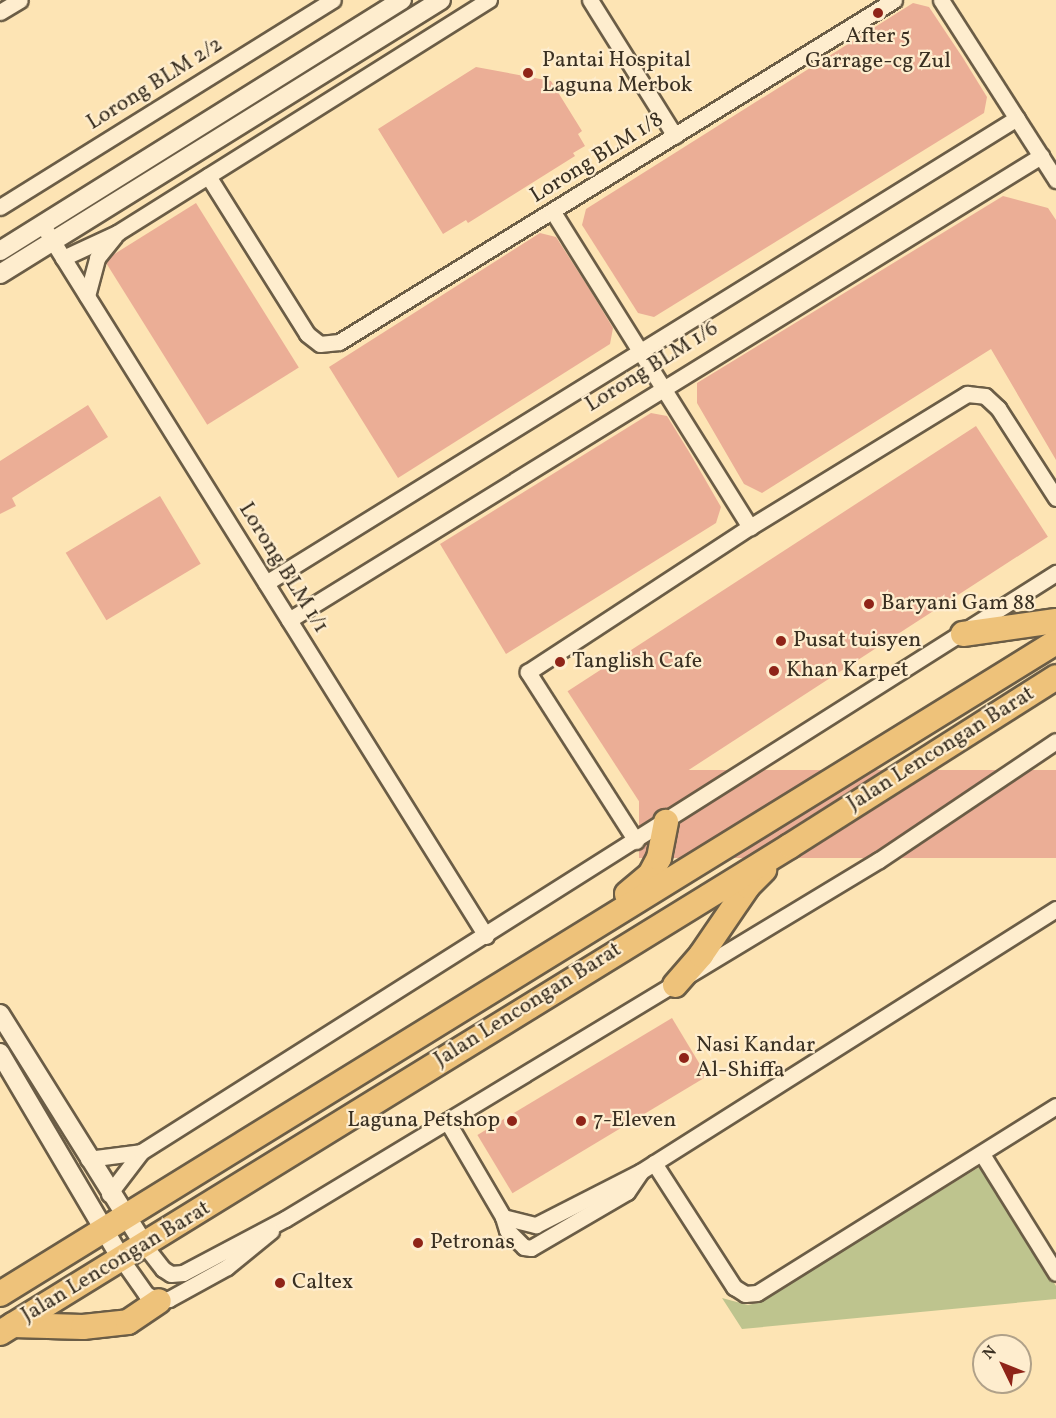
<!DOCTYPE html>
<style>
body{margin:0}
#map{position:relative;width:1056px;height:1418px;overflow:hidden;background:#fde4b4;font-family:Vollkorn,serif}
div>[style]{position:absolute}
.green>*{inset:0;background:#bec48e}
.building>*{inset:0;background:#ebae96;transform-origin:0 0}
.roads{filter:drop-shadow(2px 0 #6b5d46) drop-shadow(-2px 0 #6b5d46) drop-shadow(0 2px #6b5d46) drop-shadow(0 -2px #6b5d46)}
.minor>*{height:15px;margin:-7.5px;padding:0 7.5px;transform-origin:7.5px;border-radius:7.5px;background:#feedce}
.tertiary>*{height:18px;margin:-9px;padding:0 9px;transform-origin:9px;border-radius:9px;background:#feedce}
.trunk>*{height:24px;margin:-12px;padding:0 12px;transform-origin:12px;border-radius:12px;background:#eec27a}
.dots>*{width:16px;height:16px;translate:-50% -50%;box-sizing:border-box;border:3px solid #feedce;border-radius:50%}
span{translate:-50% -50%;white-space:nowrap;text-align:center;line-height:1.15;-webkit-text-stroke:4.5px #feedce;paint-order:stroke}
.poi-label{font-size:22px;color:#3a3022}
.left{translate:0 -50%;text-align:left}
.right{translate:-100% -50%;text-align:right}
.street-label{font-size:22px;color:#3a3022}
.north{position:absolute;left:972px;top:1334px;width:60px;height:60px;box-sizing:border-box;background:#feedce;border:2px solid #b0a189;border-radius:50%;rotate:313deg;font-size:16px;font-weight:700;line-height:24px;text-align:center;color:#3a3022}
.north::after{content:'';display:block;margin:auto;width:21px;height:27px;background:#8f2418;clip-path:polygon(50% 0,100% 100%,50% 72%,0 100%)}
</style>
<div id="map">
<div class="green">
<i style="clip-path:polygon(981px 1166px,1056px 1286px,1056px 1299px,742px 1329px,722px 1298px,748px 1305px,757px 1303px)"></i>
</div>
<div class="building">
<i style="clip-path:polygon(913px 3px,929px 7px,963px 58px,987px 97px,984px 113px,654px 317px,638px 313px,582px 225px,586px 209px)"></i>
<i style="clip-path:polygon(476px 67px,551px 81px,582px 131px,578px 134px,585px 146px,573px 153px,575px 156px,468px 223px,466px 220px,443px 234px,378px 129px)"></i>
<i style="clip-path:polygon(1003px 196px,1048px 208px,1056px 220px,1056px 460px,991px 349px,762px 493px,744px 484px,697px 403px,697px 383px)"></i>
<i style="left:196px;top:203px;width:194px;height:108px;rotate:58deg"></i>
<i style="clip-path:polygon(540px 233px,556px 237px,590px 290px,613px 328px,610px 344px,398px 478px,329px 367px)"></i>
<i style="clip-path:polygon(88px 405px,108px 437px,12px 498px,16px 506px,0 514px,0 461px)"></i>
<i style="clip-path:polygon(651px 413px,667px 416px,691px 455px,721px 507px,716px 523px,506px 654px,440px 544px)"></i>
<i style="left:976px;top:426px;width:132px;height:487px;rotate:57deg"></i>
<i style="left:160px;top:496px;width:79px;height:110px;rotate:59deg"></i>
<i style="left:1056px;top:770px;width:88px;height:417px;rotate:90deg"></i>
<i style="left:672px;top:1018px;width:68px;height:227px;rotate:59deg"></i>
</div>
<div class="roads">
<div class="minor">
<i style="left:590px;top:0;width:160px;rotate:58deg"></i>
<i style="left:941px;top:0;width:214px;rotate:57.4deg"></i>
<i style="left:0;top:12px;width:23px;rotate:-31deg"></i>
<i style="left:208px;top:176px;width:186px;rotate:57.9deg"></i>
<i style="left:307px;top:334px;width:16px;rotate:38deg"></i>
<i style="left:320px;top:344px;width:19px;rotate:-6deg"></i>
<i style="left:339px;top:342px;width:652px;rotate:-31.64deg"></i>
<i style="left:0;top:207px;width:392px;rotate:-31.9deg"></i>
<i style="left:553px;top:212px;width:372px;rotate:58deg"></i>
<i style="left:42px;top:224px;width:839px;rotate:58.05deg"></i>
<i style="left:63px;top:258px;width:60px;rotate:-24.8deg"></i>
<i style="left:117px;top:233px;width:439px;rotate:-32.1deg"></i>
<i style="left:87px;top:296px;width:39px;rotate:-75deg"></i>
<i style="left:97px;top:258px;width:28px;rotate:-51deg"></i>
<i style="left:266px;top:583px;width:883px;rotate:-31.76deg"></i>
<i style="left:289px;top:620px;width:884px;rotate:-31.68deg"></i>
<i style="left:636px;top:841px;width:201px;rotate:-122.6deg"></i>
<i style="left:528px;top:672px;width:265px;rotate:-33.2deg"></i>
<i style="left:750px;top:527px;width:255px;rotate:-31.5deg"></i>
<i style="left:967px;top:394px;width:18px;rotate:6deg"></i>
<i style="left:985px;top:396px;width:18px;rotate:43deg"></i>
<i style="left:998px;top:408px;width:107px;rotate:57.2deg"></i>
<i style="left:447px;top:1121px;width:111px;rotate:59.7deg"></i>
<i style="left:503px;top:1217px;width:14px;rotate:73deg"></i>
<i style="left:507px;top:1230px;width:24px;rotate:45deg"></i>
<i style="left:524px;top:1247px;width:7px;rotate:8deg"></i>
<i style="left:531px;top:1248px;width:111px;rotate:-30.3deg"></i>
<i style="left:627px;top:1192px;width:23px;rotate:-56deg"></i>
<i style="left:982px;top:1154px;width:140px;rotate:58.1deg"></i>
<i style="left:88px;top:1159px;width:53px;rotate:-7.5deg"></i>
<i style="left:654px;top:1163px;width:148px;rotate:57.2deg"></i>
<i style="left:734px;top:1287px;width:13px;rotate:32deg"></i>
<i style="left:745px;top:1294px;width:12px;rotate:-5deg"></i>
<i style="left:757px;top:1293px;width:353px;rotate:-32deg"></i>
<i style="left:109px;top:1194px;width:53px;rotate:-52.7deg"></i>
<i style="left:141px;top:1152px;width:1083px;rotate:-32.33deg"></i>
<i style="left:503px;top:1217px;width:34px;rotate:14deg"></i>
<i style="left:536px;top:1225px;width:117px;rotate:-27deg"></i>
<i style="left:640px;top:1172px;width:492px;rotate:-32.3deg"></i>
<i style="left:145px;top:1246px;width:29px;rotate:52deg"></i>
<i style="left:163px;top:1269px;width:9px;rotate:32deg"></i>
<i style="left:171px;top:1274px;width:12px;rotate:-5deg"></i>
<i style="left:183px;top:1273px;width:115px;rotate:-27.9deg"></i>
<i style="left:285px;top:1219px;width:694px;rotate:-31.15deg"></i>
<i style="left:879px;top:860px;width:213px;rotate:-33.9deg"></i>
<i style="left:122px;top:1260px;width:42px;rotate:54.8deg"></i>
<i style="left:146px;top:1294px;width:15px;rotate:28deg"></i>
<i style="left:159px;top:1301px;width:10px;rotate:-11deg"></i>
<i style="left:169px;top:1299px;width:66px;rotate:-28.9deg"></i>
<i style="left:227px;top:1267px;width:57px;rotate:-39.3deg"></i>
</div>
<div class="tertiary">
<i style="left:0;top:251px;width:474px;rotate:-32deg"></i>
<i style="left:0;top:274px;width:519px;rotate:-31.85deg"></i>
<i style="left:0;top:1014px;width:274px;rotate:58deg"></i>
<i style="left:0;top:1053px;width:240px;rotate:59.5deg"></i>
</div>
<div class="trunk">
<i style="left:963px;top:634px;width:94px;rotate:-8deg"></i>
<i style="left:627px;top:894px;width:30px;rotate:-40deg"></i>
<i style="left:650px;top:875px;width:19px;rotate:-62deg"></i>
<i style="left:659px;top:858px;width:37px;rotate:-79deg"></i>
<i style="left:675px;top:985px;width:40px;rotate:-49deg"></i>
<i style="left:701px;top:955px;width:83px;rotate:-55.7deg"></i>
<i style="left:748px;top:886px;width:23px;rotate:-45deg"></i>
<i style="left:0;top:1294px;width:1241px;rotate:-31.69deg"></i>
<i style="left:13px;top:1325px;width:70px;rotate:1.6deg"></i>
<i style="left:83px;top:1327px;width:45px;rotate:-6.3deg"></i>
<i style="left:128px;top:1322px;width:37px;rotate:-34deg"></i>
<i style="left:0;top:1333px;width:928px;rotate:-31.65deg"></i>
<i style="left:790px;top:846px;width:315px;rotate:-32.4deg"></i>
</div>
</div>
<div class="dots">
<i style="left:878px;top:13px;background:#8f2418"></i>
<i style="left:528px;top:73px;background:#8f2418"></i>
<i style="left:869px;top:604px;background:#8f2418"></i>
<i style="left:781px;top:641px;background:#8f2418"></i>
<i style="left:560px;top:662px;background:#8f2418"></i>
<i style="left:774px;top:671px;background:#8f2418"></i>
<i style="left:684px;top:1058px;background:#8f2418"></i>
<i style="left:512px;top:1121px;background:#8f2418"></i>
<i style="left:581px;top:1121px;background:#8f2418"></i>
<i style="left:418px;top:1243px;background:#8f2418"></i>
<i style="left:280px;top:1283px;background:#8f2418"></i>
</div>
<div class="poi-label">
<span style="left:878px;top:49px">After 5<br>Garrage-cg Zul</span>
<span class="left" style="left:542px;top:73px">Pantai Hospital<br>Laguna Merbok</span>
<span class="left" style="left:881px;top:604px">Baryani Gam 88</span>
<span class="left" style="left:793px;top:641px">Pusat tuisyen</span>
<span class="left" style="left:572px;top:662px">Tanglish Cafe</span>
<span class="left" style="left:786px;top:671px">Khan Karpet</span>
<span class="left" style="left:696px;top:1058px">Nasi Kandar<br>Al-Shiffa</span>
<span class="right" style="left:500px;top:1121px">Laguna Petshop</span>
<span class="left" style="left:593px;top:1121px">7-Eleven</span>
<span class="left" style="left:430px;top:1243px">Petronas</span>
<span class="left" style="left:292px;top:1283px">Caltex</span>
</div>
<div class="street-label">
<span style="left:155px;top:84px;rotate:-32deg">Lorong BLM 2/2</span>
<span style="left:597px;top:158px;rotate:-32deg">Lorong BLM 1/8</span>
<span style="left:652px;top:367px;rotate:-32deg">Lorong BLM 1/6</span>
<span style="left:283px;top:568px;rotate:58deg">Lorong BLM 1/1</span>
<span style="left:941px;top:749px;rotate:-32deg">Jalan Lencongan Barat</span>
<span style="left:528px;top:1005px;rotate:-32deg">Jalan Lencongan Barat</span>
<span style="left:116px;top:1262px;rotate:-31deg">Jalan Lencongan Barat</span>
</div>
<div class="north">N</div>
</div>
